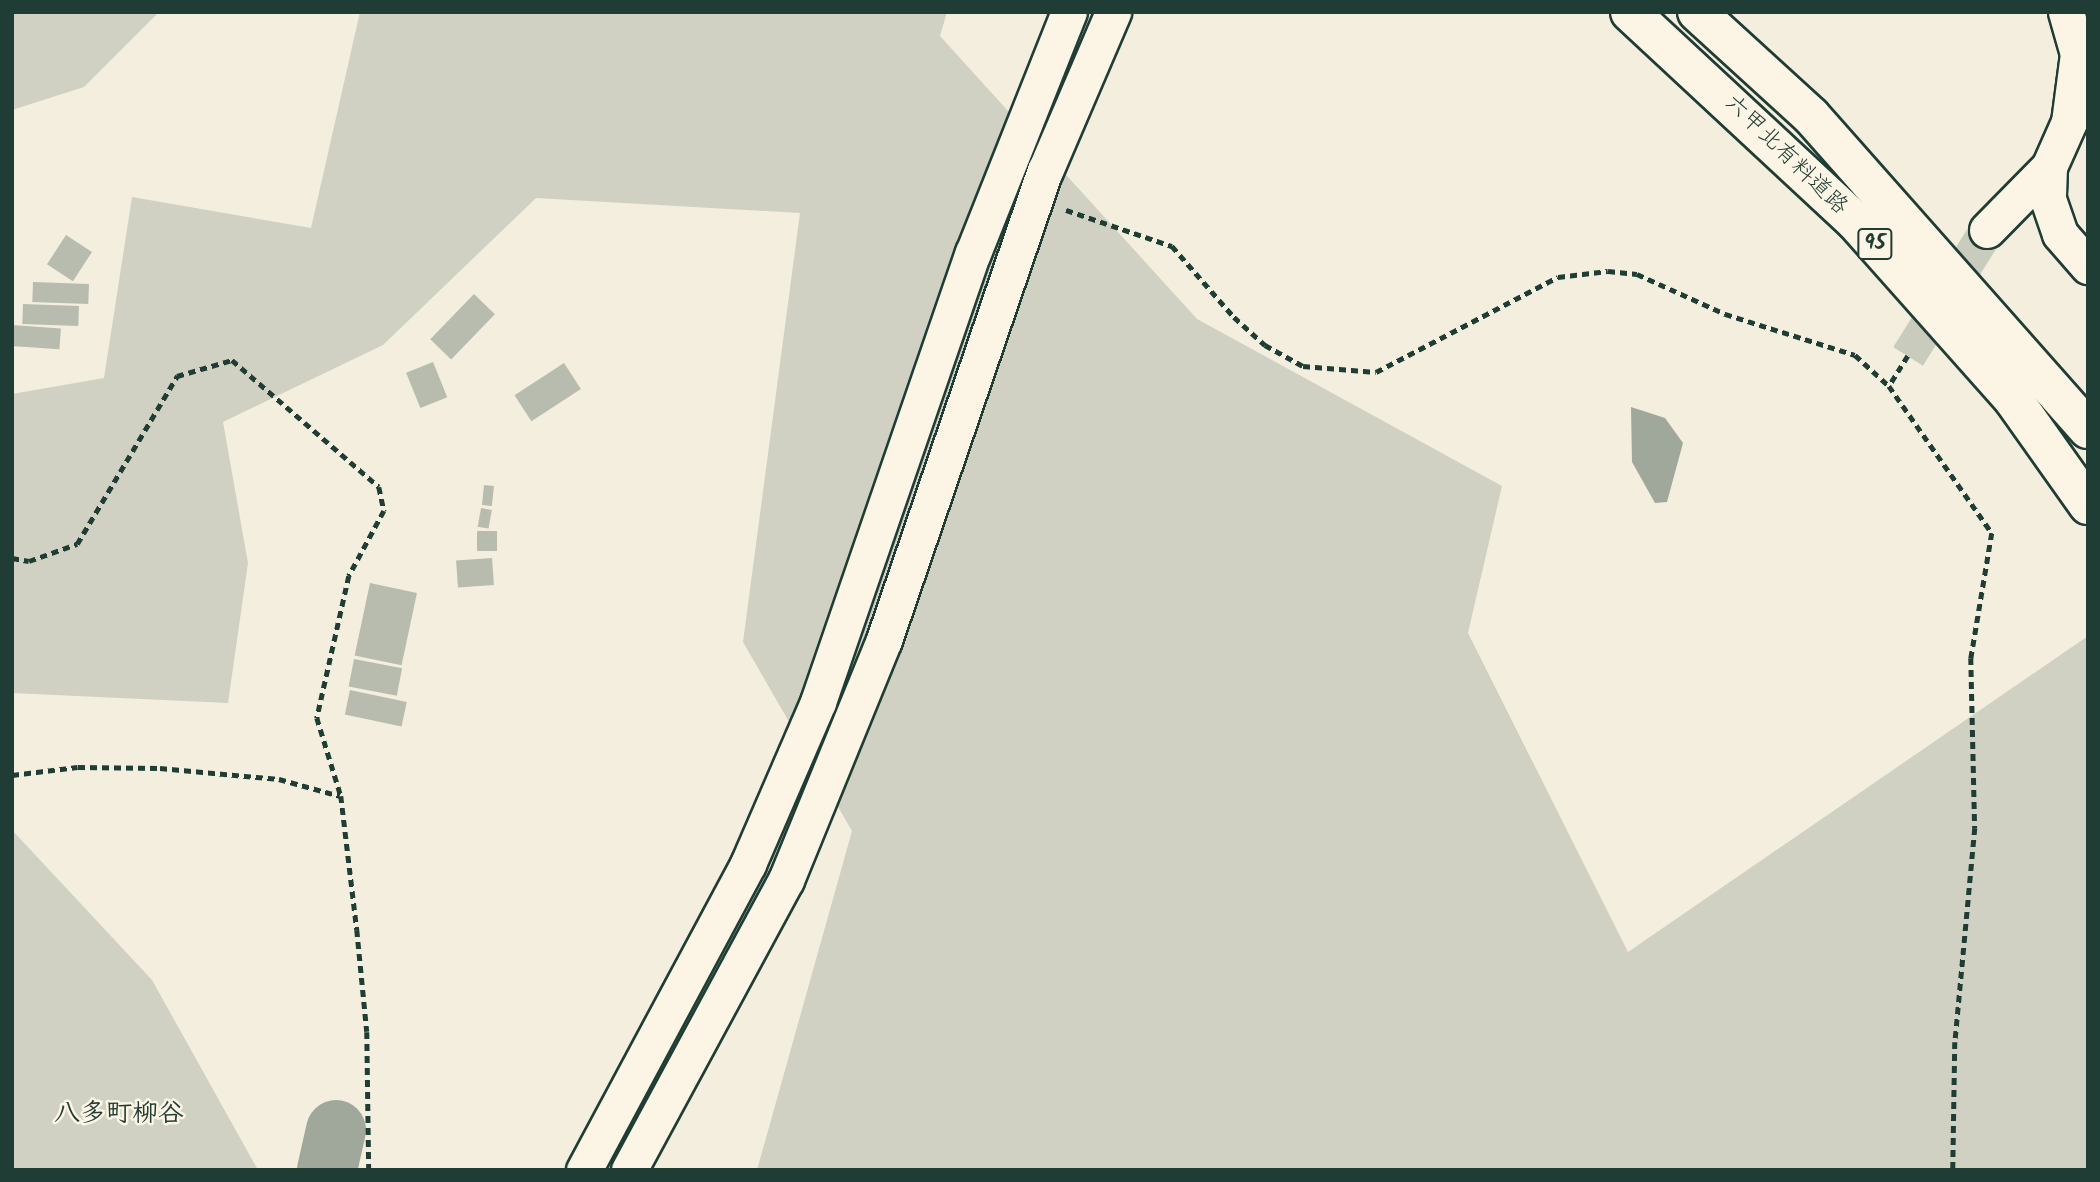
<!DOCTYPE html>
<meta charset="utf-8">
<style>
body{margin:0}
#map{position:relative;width:2100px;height:1182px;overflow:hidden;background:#f3eede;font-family:Kalam,"Klee One",sans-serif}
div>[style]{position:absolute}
.green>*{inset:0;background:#d0d1c2}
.water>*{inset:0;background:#a0a89b}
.river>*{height:60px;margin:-30px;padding:0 30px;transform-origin:30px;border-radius:30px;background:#a0a89b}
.building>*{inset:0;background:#b8bcae;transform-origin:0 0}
.minor-tunnel>*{height:35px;margin-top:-17.5px;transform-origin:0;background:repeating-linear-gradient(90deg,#c9cbbc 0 35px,transparent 0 53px)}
.path>*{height:4.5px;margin-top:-2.25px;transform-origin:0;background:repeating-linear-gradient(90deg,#1f3d34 0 7px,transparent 0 12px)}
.roads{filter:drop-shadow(2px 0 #1f3d34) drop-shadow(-2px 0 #1f3d34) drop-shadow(0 2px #1f3d34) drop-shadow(0 -2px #1f3d34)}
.minor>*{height:35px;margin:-17.5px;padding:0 17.5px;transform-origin:17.5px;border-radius:17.5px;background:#fcf5e5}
.major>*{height:38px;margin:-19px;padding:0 19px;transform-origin:19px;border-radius:19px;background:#fcf5e5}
span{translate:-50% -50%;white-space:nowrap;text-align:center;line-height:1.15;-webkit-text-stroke:5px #fcf5e5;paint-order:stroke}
.shield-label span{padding:2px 5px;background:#fcf5e5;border:2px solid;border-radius:5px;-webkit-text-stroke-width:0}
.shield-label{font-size:21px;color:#1f3d34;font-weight:700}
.street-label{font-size:23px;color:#1f3d34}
.quarter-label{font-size:26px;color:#1f3d34;font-weight:700}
.frame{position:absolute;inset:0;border:14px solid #1f3d34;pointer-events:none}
</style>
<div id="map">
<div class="green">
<i style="clip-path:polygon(12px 12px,159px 12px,84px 87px,12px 110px)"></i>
<i style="clip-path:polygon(360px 12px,947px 12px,940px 36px,1197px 319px,1502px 486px,1468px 633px,1628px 952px,2088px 636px,2088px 1170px,757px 1170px,852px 831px,743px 642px,800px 213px,536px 198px,383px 345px,223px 422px,248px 563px,228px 703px,12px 693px,12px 394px,104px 378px,132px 197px,311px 228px)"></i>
<i style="clip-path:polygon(12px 830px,152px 980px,258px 1170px,12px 1170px)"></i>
</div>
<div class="water">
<i style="clip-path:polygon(1631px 407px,1665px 418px,1683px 443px,1667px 502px,1655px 503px,1632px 462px)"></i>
</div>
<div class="river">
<i style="left:327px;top:1170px;width:41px;rotate:-77.3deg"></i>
</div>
<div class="building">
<i style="left:66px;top:235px;width:31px;height:35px;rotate:33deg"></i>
<i style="left:33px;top:282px;width:56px;height:20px;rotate:2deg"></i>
<i style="left:474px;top:294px;width:29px;height:63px;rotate:44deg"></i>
<i style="left:23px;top:304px;width:56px;height:20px;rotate:2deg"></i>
<i style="left:12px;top:325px;width:49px;height:21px;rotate:4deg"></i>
<i style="left:433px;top:362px;width:38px;height:29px;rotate:68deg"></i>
<i style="left:564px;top:363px;width:31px;height:59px;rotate:57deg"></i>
<i style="left:484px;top:485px;width:10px;height:20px;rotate:6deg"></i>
<i style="left:481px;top:508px;width:11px;height:19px;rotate:10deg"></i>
<i style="left:477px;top:531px;width:20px;height:20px"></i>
<i style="left:492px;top:558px;width:27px;height:36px;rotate:86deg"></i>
<i style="left:370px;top:583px;width:48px;height:74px;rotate:12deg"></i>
<i style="left:354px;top:659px;width:49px;height:28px;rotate:11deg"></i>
<i style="left:350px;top:690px;width:58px;height:25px;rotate:12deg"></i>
</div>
<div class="minor-tunnel">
<i style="left:1908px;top:356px;width:149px;rotate:-57.9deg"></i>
</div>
<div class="path">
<i style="left:1066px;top:210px;width:112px;rotate:18.8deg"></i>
<i style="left:1172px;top:246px;width:94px;rotate:48.9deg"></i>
<i style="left:1234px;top:317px;width:42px;rotate:42.1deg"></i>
<i style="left:1265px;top:345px;width:43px;rotate:28.9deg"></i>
<i style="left:1303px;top:366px;width:73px;rotate:4.7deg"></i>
<i style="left:1376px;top:372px;width:205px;rotate:-27.6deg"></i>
<i style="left:1558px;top:277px;width:50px;rotate:-6.8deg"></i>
<i style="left:1608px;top:271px;width:29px;rotate:6deg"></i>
<i style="left:1637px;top:274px;width:97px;rotate:24.4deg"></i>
<i style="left:1725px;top:314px;width:136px;rotate:17.5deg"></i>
<i style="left:1855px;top:355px;width:46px;rotate:42.4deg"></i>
<i style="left:1908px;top:356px;width:36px;rotate:122deg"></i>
<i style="left:1889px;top:386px;width:179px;rotate:55deg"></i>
<i style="left:1992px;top:533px;width:127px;rotate:99.5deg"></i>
<i style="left:1971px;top:658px;width:170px;rotate:88.7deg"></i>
<i style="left:1975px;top:828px;width:215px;rotate:95.3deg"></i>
<i style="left:1955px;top:1042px;width:128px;rotate:90.9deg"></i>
<i style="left:12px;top:558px;width:17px;rotate:10deg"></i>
<i style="left:29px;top:561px;width:51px;rotate:-19.5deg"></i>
<i style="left:77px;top:544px;width:196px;rotate:-59.2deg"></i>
<i style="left:177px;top:376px;width:57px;rotate:-16.2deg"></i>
<i style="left:232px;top:360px;width:194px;rotate:40.8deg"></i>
<i style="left:379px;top:487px;width:25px;rotate:78deg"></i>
<i style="left:384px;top:511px;width:74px;rotate:118.3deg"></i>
<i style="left:349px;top:576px;width:146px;rotate:102.7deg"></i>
<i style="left:317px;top:718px;width:82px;rotate:72.9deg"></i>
<i style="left:341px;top:796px;width:135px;rotate:83.2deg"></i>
<i style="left:357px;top:930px;width:102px;rotate:84.4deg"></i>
<i style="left:367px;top:1032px;width:138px;rotate:89.2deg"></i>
<i style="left:12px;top:775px;width:66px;rotate:-6.9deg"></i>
<i style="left:78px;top:767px;width:82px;rotate:0.7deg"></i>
<i style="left:160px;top:768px;width:120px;rotate:5.3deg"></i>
<i style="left:279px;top:779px;width:63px;rotate:15.6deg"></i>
</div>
<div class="roads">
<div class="minor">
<i style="left:2049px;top:167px;width:32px;rotate:92deg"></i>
<i style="left:2048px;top:199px;width:37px;rotate:71deg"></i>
<i style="left:2060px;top:234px;width:43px;rotate:48.8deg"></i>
<i style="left:1987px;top:230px;width:88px;rotate:-45.5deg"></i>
<i style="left:2049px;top:167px;width:49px;rotate:-66deg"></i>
<i style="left:2069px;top:122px;width:69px;rotate:-82.5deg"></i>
<i style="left:2078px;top:54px;width:44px;rotate:-105.9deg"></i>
<i style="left:584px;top:1170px;width:347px;rotate:-61.8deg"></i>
<i style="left:748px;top:864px;width:176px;rotate:-66.6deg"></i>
<i style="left:818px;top:702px;width:475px;rotate:-71deg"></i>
<i style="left:973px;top:253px;width:259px;rotate:-68.3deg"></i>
<i style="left:629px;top:1170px;width:330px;rotate:-61.6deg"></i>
<i style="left:786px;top:880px;width:259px;rotate:-67.8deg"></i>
<i style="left:884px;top:640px;width:496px;rotate:-71.1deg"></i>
<i style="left:1045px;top:171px;width:173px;rotate:-66.8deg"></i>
</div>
<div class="major">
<i style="left:1630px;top:12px;width:307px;rotate:42.9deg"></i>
<i style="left:1855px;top:221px;width:238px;rotate:48.4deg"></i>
<i style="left:2013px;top:399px;width:130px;rotate:54.7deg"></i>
<i style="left:1697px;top:12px;width:154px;rotate:42.4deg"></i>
<i style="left:1811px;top:116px;width:418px;rotate:48.5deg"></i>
</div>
</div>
<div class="shield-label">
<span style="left:1875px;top:244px">95</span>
</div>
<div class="street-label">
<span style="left:1786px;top:155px;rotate:44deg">六甲北有料道路</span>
</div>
<div class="quarter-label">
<span style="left:119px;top:1115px">八多町柳谷</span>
</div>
<div class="frame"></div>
</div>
